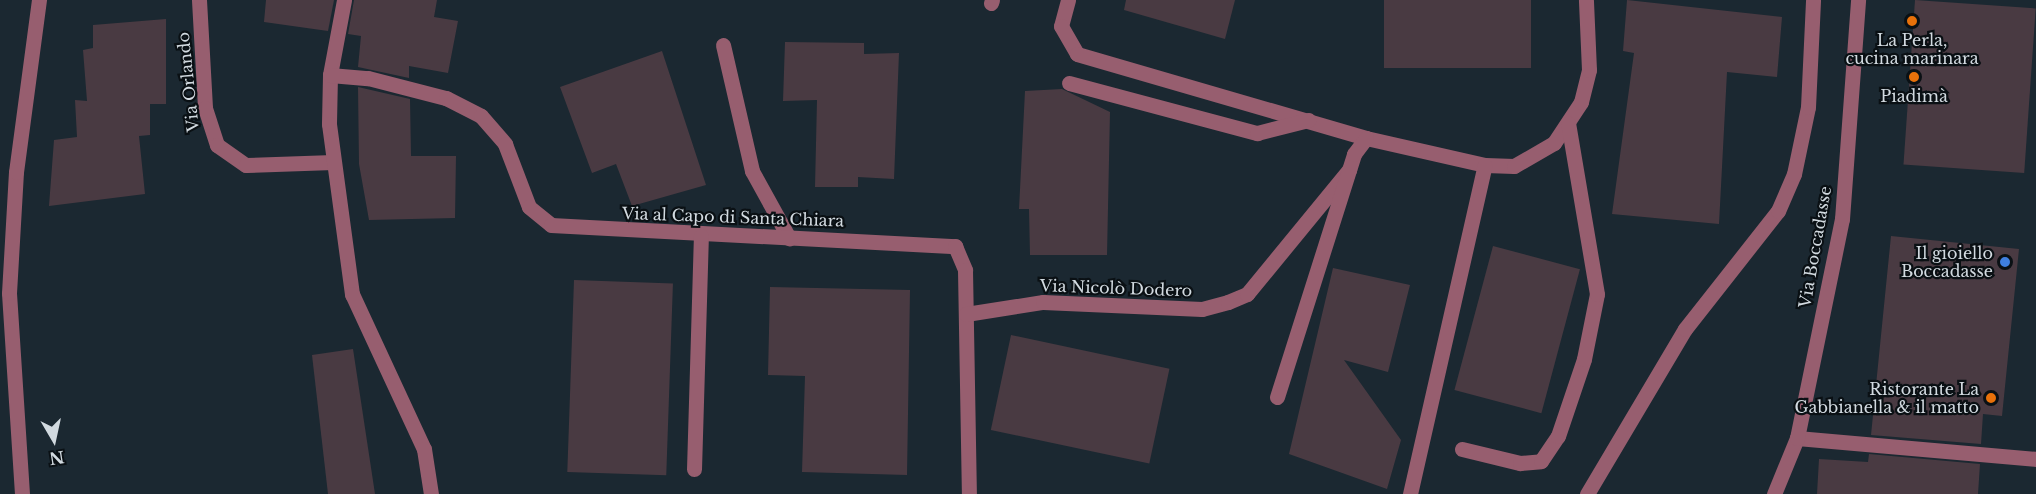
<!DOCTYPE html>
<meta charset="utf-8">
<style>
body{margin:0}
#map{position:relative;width:2036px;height:494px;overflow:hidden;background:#1b2831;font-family:"Libre Baskerville",serif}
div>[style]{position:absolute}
.building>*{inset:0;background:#493a42;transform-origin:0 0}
.minor>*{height:15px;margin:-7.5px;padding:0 7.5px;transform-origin:7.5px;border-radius:7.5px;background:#975e6f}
.dots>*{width:16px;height:16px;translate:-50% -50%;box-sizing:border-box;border:3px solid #0a1014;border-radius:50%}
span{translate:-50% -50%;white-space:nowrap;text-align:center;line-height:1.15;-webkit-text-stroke:4.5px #0a1014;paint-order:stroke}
.poi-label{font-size:16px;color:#d2dae0}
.right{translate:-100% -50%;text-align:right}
.street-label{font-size:16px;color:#d2dae0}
.north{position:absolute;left:24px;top:410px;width:60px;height:60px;-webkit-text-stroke:4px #0a1014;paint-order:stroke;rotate:171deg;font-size:16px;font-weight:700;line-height:24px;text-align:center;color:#d2dae0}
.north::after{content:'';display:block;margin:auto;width:21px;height:27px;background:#d2dae0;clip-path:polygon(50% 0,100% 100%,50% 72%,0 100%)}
</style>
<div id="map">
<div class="building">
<i style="clip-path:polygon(266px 0,334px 0,328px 31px,264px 22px)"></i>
<i style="clip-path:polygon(354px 0,437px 0,434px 17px,458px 21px,448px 73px,409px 66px,409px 78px,358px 67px,361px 36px,348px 34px)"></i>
<i style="clip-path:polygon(1126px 0,1235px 0,1225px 39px,1124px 10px)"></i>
<i style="left:1384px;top:0;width:147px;height:68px"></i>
<i style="clip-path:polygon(1627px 0,1782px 17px,1777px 77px,1727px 72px,1719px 224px,1612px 214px,1634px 53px,1623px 51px)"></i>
<i style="left:1915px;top:0;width:121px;height:165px;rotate:4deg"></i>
<i style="clip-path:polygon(166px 19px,166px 104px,150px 104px,150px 135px,139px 136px,145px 194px,49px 206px,54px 140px,77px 137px,75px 100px,87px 101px,83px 50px,93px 48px,93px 25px)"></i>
<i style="clip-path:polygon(785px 42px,864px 43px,864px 54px,899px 53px,894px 179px,858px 177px,858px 187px,815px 187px,817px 100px,783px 101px)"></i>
<i style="clip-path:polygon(662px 51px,706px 185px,632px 206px,616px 164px,592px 173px,560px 87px)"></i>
<i style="clip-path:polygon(358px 87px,410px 99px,411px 156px,456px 156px,455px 218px,369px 220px,359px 164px)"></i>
<i style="clip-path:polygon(1062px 89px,1110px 112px,1107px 255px,1030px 255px,1029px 209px,1019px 209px,1025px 91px)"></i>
<i style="clip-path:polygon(1891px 236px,2019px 249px,2002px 416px,1983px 414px,1981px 444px,1871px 435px)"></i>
<i style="left:1493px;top:246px;width:90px;height:149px;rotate:15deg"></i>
<i style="clip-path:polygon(1333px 268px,1410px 285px,1388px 372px,1344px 360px,1401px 440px,1387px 489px,1289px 454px)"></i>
<i style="left:574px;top:280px;width:99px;height:192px;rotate:2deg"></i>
<i style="clip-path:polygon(770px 287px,910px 290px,907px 475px,802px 472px,805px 376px,768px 375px)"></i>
<i style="left:1011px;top:335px;width:162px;height:97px;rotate:12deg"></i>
<i style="clip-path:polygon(353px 349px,375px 494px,328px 494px,312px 355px)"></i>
<i style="clip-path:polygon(1869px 454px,1980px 464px,1978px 494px,1817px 494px,1819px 459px,1868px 462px)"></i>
</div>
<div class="minor">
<i style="left:199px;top:0;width:108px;rotate:86.8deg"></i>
<i style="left:205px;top:108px;width:39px;rotate:72deg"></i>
<i style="left:217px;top:145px;width:35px;rotate:35deg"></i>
<i style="left:246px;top:165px;width:87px;rotate:-2deg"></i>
<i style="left:344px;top:0;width:76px;rotate:100.6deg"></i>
<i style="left:330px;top:75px;width:49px;rotate:91.2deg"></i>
<i style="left:329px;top:124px;width:172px;rotate:82.3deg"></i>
<i style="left:352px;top:294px;width:171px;rotate:65.1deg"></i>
<i style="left:424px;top:449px;width:46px;rotate:81.2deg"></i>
<i style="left:1068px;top:0;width:27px;rotate:105deg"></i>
<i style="left:1061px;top:26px;width:32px;rotate:60deg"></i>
<i style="left:1077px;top:54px;width:301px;rotate:16.2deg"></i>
<i style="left:1366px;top:138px;width:122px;rotate:12.8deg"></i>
<i style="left:1485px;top:165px;width:29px;rotate:2deg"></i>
<i style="left:1514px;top:166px;width:46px;rotate:-29.9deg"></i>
<i style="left:1554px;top:143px;width:49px;rotate:-56.6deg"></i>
<i style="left:1581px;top:102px;width:33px;rotate:-76deg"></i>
<i style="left:1589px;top:70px;width:70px;rotate:-92.5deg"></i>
<i style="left:991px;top:3px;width:3px;rotate:-72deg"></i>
<i style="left:723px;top:45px;width:129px;rotate:77deg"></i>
<i style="left:752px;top:171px;width:77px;rotate:61.1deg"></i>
<i style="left:330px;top:75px;width:38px;rotate:5deg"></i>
<i style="left:368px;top:78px;width:81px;rotate:14.4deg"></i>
<i style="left:446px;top:98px;width:39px;rotate:27deg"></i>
<i style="left:481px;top:116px;width:37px;rotate:49deg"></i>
<i style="left:505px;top:144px;width:67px;rotate:69.1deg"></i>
<i style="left:529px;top:207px;width:28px;rotate:39deg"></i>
<i style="left:551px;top:225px;width:405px;rotate:3deg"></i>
<i style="left:955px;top:246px;width:26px;rotate:67deg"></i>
<i style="left:965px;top:270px;width:224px;rotate:89deg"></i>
<i style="left:1069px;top:83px;width:195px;rotate:14.9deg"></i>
<i style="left:1257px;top:133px;width:53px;rotate:-14.3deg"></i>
<i style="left:966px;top:314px;width:78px;rotate:-8.9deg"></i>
<i style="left:1043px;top:302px;width:159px;rotate:2.5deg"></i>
<i style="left:1202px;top:309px;width:27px;rotate:-15deg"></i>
<i style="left:1228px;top:302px;width:21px;rotate:-23deg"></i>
<i style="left:1247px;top:294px;width:161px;rotate:-50.6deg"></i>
<i style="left:1277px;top:397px;width:255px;rotate:-72.4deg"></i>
<i style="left:1354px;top:154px;width:20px;rotate:-53deg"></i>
<i style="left:1797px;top:438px;width:240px;rotate:5deg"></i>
<i style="left:1462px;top:449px;width:60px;rotate:13.6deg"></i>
<i style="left:1520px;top:463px;width:21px;rotate:-5deg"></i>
<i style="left:1541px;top:461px;width:30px;rotate:-56deg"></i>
<i style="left:1558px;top:436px;width:81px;rotate:-71.3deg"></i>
<i style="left:1584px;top:359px;width:66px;rotate:-78.7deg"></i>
<i style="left:1597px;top:294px;width:173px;rotate:-99.6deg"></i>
<i style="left:694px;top:469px;width:233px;rotate:-88.3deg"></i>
<i style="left:22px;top:494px;width:201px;rotate:-93.7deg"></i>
<i style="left:9px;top:293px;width:121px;rotate:-86.7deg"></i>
<i style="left:16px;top:172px;width:174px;rotate:-82.4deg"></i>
<i style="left:1410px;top:494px;width:337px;rotate:-77.2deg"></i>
<i style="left:1587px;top:494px;width:192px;rotate:-59.3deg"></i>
<i style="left:1685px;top:329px;width:150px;rotate:-51.8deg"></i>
<i style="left:1778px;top:211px;width:40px;rotate:-66.6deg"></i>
<i style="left:1794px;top:174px;width:68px;rotate:-78.2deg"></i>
<i style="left:1808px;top:107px;width:107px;rotate:-87.3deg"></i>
<i style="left:1774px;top:494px;width:61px;rotate:-67.7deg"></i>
<i style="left:1797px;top:438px;width:224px;rotate:-78.4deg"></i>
<i style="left:1842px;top:219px;width:220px;rotate:-85.8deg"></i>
</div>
<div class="dots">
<i style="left:1912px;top:21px;background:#e8710a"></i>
<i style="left:1914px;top:77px;background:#e8710a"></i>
<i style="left:2005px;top:262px;background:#3f7fe0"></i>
<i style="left:1991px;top:398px;background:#e8710a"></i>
</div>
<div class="poi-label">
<span style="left:1912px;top:49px">La Perla,<br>cucina marinara</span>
<span style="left:1914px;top:96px">Piadimà</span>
<span class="right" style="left:1993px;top:262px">Il gioiello<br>Boccadasse</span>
<span class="right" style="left:1979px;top:398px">Ristorante La<br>Gabbianella &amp; il matto</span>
</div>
<div class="street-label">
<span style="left:188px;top:82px;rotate:-96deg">Via Orlando</span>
<span style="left:733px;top:217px;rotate:2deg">Via al Capo di Santa Chiara</span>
<span style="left:1815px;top:247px;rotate:-80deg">Via Boccadasse</span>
<span style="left:1116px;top:288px;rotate:2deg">Via Nicolò Dodero</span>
</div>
<div class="north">N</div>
</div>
